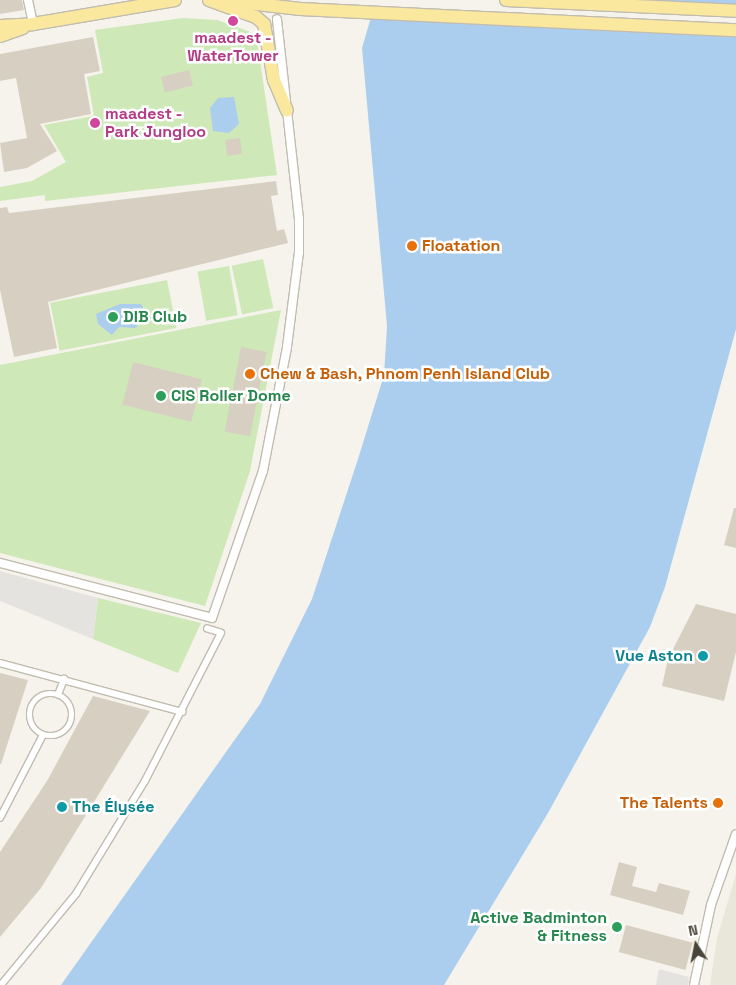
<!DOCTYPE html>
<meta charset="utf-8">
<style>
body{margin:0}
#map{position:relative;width:736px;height:985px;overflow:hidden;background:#f6f3ec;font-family:"Space Grotesk",sans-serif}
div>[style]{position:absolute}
.residential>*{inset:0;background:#e9e6da}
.green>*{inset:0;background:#cee8b7;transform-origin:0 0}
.parking>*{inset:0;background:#e5e3e0}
.water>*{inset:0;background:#abceef}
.pier>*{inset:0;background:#f6f3ec}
.building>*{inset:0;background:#d7d0c2;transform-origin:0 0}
.roads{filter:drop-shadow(1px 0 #c1bcaf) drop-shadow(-1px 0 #c1bcaf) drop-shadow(0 1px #c1bcaf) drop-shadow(0 -1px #c1bcaf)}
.pedestrian>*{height:5.5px;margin:-2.75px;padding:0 2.75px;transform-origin:2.75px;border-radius:2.75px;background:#fff}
.pedestrian>.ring{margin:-2.75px;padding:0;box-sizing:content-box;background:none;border:5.5px solid #fff;border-radius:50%}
.minor>*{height:8px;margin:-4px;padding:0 4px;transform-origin:4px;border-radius:4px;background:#fff}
.primary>*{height:12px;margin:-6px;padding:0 6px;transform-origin:6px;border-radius:6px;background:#fbe89f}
.dots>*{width:14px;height:14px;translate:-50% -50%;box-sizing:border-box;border:2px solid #fff;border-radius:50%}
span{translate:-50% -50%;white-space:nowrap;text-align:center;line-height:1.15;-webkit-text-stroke:5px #fff;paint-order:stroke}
.hotel-label{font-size:16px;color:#b23c85;font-weight:700}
.left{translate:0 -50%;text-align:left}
.food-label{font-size:16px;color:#c56008;font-weight:700}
.right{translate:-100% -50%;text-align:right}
.leisure-label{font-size:16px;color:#27864d;font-weight:700}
.culture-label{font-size:16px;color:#0d838f;font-weight:700}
.north{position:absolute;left:671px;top:920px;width:50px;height:50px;-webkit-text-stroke:4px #fff;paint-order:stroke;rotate:349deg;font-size:14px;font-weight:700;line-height:20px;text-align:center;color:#4a453a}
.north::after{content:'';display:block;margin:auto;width:18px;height:22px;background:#4a453a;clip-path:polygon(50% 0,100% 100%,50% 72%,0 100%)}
</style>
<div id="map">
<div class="residential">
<i style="clip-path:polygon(736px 874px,736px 985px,710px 985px,717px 938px)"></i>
</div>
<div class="green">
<i style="clip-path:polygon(183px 18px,217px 20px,256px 34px,277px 175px,45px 201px,45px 195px,0 201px,0 187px,32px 181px,66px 162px,44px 125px,94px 116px,87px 77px,103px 73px,95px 30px)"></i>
<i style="left:263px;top:259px;width:50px;height:32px;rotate:78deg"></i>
<i style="left:229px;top:266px;width:50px;height:32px;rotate:80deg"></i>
<i style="left:167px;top:280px;width:49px;height:119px;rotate:79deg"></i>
<i style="clip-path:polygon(281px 310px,250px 471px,205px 606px,0 553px,0 365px)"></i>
<i style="clip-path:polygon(98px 598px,201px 623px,178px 673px,93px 639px)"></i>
</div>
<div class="parking">
<i style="clip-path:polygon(0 571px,98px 598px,93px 639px,0 601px)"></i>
<i style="clip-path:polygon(659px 969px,689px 977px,688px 985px,656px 985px)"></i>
</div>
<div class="water">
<i style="clip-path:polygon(376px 0,736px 0,736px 329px,665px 587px,650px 627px,548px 813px,444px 985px,61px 985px,260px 704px,312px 599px,358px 459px,384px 375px,387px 326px,362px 48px)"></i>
<i style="clip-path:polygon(234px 97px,239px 124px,229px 133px,213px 131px,210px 108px,218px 98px)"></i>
<i style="clip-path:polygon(120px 304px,141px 304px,148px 317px,135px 328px,119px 327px,112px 335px,98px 324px,96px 314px)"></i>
</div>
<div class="pier">
<i style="clip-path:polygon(374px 0,636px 0,736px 5px,736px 37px,371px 19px)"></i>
</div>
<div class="building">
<i style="clip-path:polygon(0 0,22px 0,24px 10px,0 14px)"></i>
<i style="clip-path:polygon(93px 37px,100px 71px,84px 74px,91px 114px,40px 124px,57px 151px,27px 168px,4px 172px,0 143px,27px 138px,16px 78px,0 81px,0 54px)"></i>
<i style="left:189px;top:70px;width:16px;height:29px;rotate:76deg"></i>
<i style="left:240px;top:138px;width:16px;height:15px;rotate:83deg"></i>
<i style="clip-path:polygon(276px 181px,278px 195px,271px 196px,277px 231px,284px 229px,288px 243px,48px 302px,57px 348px,14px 357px,0 290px,0 208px,7px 207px,9px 213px)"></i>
<i style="left:241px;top:347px;width:26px;height:86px;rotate:11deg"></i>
<i style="left:133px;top:362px;width:71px;height:44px;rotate:14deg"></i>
<i style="clip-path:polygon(734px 508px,736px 508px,736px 548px,724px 545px)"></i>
<i style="clip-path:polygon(696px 604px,736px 614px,736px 652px,724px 701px,662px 686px,668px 659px)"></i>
<i style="clip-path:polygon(0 673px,28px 680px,1px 764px,0 764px)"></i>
<i style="clip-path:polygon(93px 696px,150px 711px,41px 888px,0 937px,0 852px,47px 781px)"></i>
<i style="clip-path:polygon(619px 862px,637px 867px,632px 886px,656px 892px,659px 883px,690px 891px,683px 915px,610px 895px)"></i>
<i style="left:626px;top:925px;width:69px;height:28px;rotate:15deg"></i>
</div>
<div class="roads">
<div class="pedestrian">
<i style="left:0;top:663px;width:189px;rotate:15deg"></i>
<i class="ring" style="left:30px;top:694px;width:36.5px;height:36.5px"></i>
<i style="left:58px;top:695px;width:17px;rotate:-69deg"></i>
<i style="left:0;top:818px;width:93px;rotate:-62.6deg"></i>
<i style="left:1px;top:985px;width:118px;rotate:-50.5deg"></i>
<i style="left:76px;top:894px;width:132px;rotate:-58.6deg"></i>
<i style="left:145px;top:781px;width:166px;rotate:-62.8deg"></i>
<i style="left:221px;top:633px;width:14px;rotate:-163deg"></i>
</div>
<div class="minor">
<i style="left:28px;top:0;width:25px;rotate:78deg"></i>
<i style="left:0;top:563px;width:219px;rotate:14.5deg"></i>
<i style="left:212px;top:618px;width:156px;rotate:-70.9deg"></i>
<i style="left:263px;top:471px;width:126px;rotate:-79deg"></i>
<i style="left:287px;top:347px;width:96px;rotate:-82.8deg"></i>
<i style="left:299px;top:252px;width:33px;rotate:-90deg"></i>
<i style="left:299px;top:219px;width:201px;rotate:-96.3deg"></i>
<i style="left:694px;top:985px;width:82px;rotate:-78deg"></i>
<i style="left:711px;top:905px;width:75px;rotate:-70.6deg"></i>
</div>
<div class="primary">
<i style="left:209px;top:0;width:50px;rotate:19.9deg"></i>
<i style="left:256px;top:17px;width:11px;rotate:41deg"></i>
<i style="left:264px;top:24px;width:57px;rotate:79.9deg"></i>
<i style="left:274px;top:80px;width:33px;rotate:67deg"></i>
<i style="left:221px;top:0;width:80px;rotate:6.5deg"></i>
<i style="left:300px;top:9px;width:437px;rotate:2.8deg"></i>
<i style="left:506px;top:0;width:230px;rotate:2.7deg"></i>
<i style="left:0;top:26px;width:33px;rotate:-3deg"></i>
<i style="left:33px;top:24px;width:144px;rotate:-9.6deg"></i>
<i style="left:0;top:36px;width:24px;rotate:-19deg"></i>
</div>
</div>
<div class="dots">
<i style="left:233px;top:21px;background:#d1479c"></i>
<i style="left:95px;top:123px;background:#d1479c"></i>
<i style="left:412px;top:246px;background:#e8710a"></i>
<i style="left:113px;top:317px;background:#2e9e5b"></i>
<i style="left:250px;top:374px;background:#e8710a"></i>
<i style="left:161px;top:396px;background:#2e9e5b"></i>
<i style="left:703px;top:656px;background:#0f9aa8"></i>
<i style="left:718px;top:803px;background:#e8710a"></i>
<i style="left:62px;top:807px;background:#0f9aa8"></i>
<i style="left:617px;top:927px;background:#2e9e5b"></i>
</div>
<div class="hotel-label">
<span style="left:233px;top:47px">maadest -<br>WaterTower</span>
<span class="left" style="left:105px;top:123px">maadest -<br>Park Jungloo</span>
</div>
<div class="food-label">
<span class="left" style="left:422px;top:246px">Floatation</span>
<span class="left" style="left:260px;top:374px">Chew &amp; Bash, Phnom Penh Island Club</span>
<span class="right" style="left:708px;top:803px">The Talents</span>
</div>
<div class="leisure-label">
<span class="left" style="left:123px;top:317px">DIB Club</span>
<span class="left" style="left:171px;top:396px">CIS Roller Dome</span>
<span class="right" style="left:607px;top:927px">Active Badminton<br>&amp; Fitness</span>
</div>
<div class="culture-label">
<span class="right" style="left:693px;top:656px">Vue Aston</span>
<span class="left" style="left:72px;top:807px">The Élysée</span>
</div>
<div class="north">N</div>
</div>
